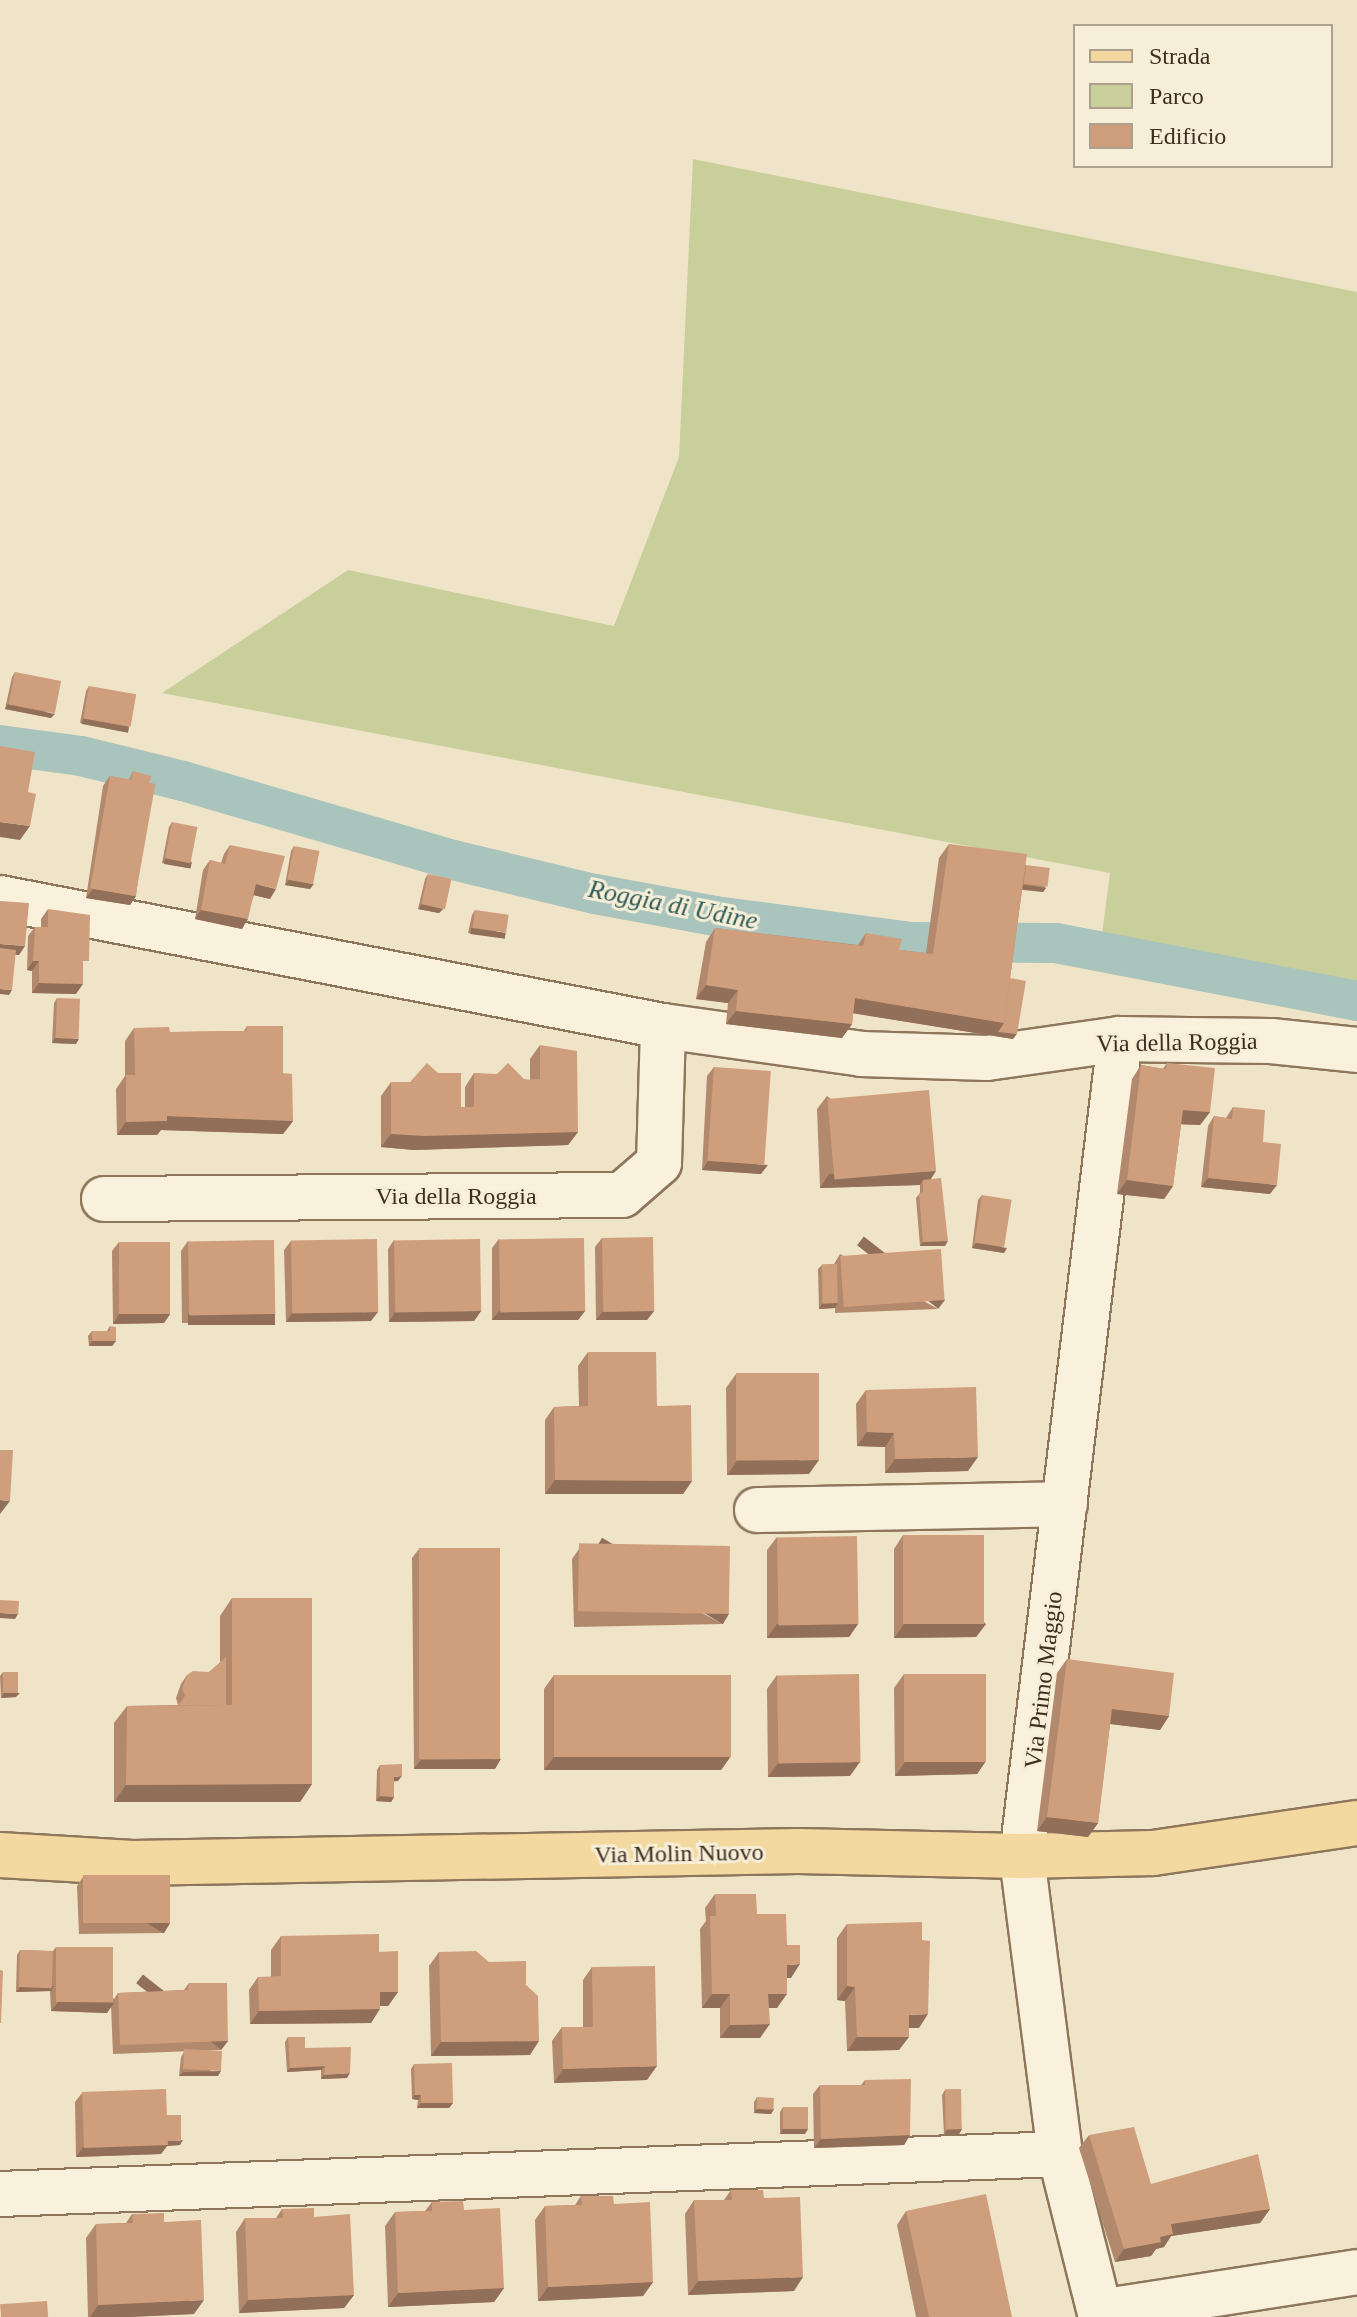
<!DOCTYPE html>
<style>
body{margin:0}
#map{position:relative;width:1357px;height:2317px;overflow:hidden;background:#f0e4c8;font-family:Georgia,serif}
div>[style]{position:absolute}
.green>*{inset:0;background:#c9cf9b}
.canal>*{height:40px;margin:-20px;padding:0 20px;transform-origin:20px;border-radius:20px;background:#a9c4bc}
.roads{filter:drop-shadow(2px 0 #8d765c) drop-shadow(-2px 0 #8d765c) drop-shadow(0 2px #8d765c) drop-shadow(0 -2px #8d765c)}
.minor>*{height:44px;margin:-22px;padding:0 22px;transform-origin:22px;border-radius:22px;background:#faf1dc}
.major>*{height:44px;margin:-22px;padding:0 22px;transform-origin:22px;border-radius:22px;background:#f3d9a0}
.wall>*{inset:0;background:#b2896c}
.shaded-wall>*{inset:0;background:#916f58;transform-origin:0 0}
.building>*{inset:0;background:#cf9f7d;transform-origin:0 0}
span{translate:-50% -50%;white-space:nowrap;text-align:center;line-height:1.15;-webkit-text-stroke:6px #f7eed8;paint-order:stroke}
.street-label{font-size:24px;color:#3d2e20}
.water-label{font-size:26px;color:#2f5d5a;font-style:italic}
.legend{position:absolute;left:1073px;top:24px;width:260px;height:144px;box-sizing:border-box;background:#f7eed8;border:2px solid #ada18e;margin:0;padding:10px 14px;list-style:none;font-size:24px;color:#3d2e20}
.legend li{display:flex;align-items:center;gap:16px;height:40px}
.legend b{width:40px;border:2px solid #ada18e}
</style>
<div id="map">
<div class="green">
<i style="clip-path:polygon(693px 159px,1357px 292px,1357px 982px,1102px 934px,1110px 873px,162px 693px,348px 570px,614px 626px,679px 457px)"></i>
</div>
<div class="canal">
<i style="left:0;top:745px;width:82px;rotate:7.7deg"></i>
<i style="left:81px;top:756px;width:105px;rotate:13.8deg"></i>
<i style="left:183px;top:781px;width:281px;rotate:16.3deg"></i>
<i style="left:453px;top:860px;width:146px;rotate:13.5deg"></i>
<i style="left:595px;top:894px;width:122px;rotate:10.4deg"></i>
<i style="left:715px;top:916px;width:198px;rotate:7.6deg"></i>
<i style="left:911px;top:942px;width:145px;rotate:0.4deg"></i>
<i style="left:1056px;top:943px;width:307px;rotate:10.9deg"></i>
</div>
<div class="roads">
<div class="minor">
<i style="left:0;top:898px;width:675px;rotate:10.93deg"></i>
<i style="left:663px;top:1026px;width:200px;rotate:8deg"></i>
<i style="left:861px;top:1054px;width:126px;rotate:1.8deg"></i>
<i style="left:987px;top:1058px;width:134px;rotate:-8.1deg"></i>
<i style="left:1120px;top:1039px;width:151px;rotate:0.8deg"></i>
<i style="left:1271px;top:1041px;width:86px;rotate:6deg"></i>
<i style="left:104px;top:1199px;width:518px;rotate:-0.44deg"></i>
<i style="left:622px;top:1195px;width:49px;rotate:-40.9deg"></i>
<i style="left:659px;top:1163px;width:137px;rotate:-88.3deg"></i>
<i style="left:757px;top:1510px;width:308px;rotate:-1.1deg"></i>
<i style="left:0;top:2194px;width:1061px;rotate:-2.16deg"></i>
<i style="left:1100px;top:2312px;width:260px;rotate:-8.8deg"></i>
<i style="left:1101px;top:2317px;width:168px;rotate:-104.1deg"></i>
<i style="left:1060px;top:2154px;width:300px;rotate:-97.3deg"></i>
<i style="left:1022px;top:1856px;width:823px;rotate:-83.16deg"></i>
</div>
<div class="major">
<i style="left:0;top:1855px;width:133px;rotate:3.4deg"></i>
<i style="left:133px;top:1863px;width:665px;rotate:-1.03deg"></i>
<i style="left:798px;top:1851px;width:224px;rotate:1.3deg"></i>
<i style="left:1022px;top:1856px;width:131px;rotate:-1.3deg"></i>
<i style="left:1153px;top:1853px;width:206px;rotate:-8.4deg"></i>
</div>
</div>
<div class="wall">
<i style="clip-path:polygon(15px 672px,51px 718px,5px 709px,12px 677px)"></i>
<i style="clip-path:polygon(89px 686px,129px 727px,126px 732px,80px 723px,86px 691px)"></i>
<i style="clip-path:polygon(133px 771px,149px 783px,136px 896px,130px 905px,86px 898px,103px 786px,110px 776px,129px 780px)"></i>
<i style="clip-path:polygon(172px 822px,192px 863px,189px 868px,162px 863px,169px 827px)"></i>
<i style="clip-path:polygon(949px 844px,1026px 865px,1046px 888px,1043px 892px,1022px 890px,1010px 978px,1013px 1039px,853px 1013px,852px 1024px,842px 1038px,726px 1024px,728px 1003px,696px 999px,706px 942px,715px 928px,858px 945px,866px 933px,899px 950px,926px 953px,939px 858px)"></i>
<i style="clip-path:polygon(230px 845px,270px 899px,254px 895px,242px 929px,195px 919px,203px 870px,210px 860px,221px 863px,224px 854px)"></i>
<i style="clip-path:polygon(294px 846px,310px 889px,285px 885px,291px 851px)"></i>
<i style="clip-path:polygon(428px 874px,443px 909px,439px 913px,418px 909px,425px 879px)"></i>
<i style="clip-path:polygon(48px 909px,83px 970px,76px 994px,32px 993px,32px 971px,27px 970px,28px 936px,35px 927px,41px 927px,41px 919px)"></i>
<i style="clip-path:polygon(475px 910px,503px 938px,468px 933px,472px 915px)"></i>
<i style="clip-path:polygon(57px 998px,76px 1044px,52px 1043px,54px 1003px)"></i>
<i style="clip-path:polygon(247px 1026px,283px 1073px,293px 1121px,283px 1134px,161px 1130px,157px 1135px,117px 1135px,116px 1089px,125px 1076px,125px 1041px,134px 1028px,170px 1032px,244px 1031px)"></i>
<i style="clip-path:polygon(540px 1045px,578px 1132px,568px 1145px,414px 1150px,381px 1147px,381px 1096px,391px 1082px,461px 1107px,465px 1107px,465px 1087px,474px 1073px,530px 1080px,530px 1059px)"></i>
<i style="clip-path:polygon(1167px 1063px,1210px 1112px,1200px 1125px,1181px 1124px,1173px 1186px,1164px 1199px,1117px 1194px,1132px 1079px,1141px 1065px,1163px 1069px)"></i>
<i style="clip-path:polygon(714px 1067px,761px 1174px,702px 1170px,707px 1076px)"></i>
<i style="clip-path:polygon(827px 1096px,931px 1179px,945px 1246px,920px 1246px,916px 1198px,920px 1193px,920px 1185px,820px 1188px,817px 1109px)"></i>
<i style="clip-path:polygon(1233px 1107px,1263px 1142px,1270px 1194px,1201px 1187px,1208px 1126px,1214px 1116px,1226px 1118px)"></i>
<i style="clip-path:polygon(982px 1195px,1004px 1253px,972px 1248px,978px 1200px)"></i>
<i style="clip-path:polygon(602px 1238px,654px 1311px,647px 1320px,596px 1320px,595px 1247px)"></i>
<i style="clip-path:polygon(499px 1239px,585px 1311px,578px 1320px,492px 1320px,492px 1248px)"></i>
<i style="clip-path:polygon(394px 1240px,481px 1311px,474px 1321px,389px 1322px,388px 1249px)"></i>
<i style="clip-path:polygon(188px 1241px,268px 1323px,182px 1323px,181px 1251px)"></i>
<i style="clip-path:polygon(291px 1241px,371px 1321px,286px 1322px,284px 1250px)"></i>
<i style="clip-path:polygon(119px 1242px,170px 1314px,164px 1323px,113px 1324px,112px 1251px)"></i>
<i style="clip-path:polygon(840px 1254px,938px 1309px,835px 1313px,835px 1308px,819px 1309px,818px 1269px,822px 1265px,834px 1264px)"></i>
<i style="clip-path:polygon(110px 1326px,116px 1341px,112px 1346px,89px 1346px,88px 1336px,92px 1331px,107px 1331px)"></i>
<i style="clip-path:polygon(588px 1352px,657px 1406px,692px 1481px,683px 1494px,545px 1494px,545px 1420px,554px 1407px,579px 1406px,578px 1366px)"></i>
<i style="clip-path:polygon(736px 1374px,809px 1474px,727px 1475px,726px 1388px)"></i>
<i style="clip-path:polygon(866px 1390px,968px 1471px,885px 1473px,885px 1447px,857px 1446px,856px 1404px)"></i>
<i style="clip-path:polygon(903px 1535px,986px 1624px,976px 1637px,894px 1638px,894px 1549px)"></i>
<i style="clip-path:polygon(777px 1537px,858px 1624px,849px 1637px,767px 1638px,767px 1550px)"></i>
<i style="clip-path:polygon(419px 1549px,495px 1769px,414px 1769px,412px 1558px)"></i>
<i style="clip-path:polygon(579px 1549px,723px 1624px,574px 1627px,572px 1559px)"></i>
<i style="clip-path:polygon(232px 1598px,312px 1784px,300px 1802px,114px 1802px,114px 1723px,127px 1706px,178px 1705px,176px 1698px,181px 1684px,187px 1675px,209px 1672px,220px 1663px,220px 1616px)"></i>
<i style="clip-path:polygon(1067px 1659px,1169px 1716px,1160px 1730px,1110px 1724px,1098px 1823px,1088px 1837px,1037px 1831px,1057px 1673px)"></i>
<i style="clip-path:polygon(3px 1672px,16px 1697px,1px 1698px,0 1676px)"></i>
<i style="clip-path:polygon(904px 1674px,986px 1761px,977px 1774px,895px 1776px,894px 1688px)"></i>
<i style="clip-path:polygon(554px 1675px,731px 1756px,721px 1770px,544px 1770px,544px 1689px)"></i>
<i style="clip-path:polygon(777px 1675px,850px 1776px,768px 1777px,767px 1689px)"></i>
<i style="clip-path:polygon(380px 1765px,398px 1781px,394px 1781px,394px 1797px,391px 1802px,376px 1801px,377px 1770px)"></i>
<i style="clip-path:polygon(83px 1877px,170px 1923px,164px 1933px,79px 1934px,77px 1886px)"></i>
<i style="clip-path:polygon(715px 1894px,757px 1914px,787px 1945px,791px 1978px,787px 1978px,777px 2008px,769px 2008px,760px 2038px,720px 2038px,720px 2008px,702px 2008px,700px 1929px,706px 1921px,705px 1908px)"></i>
<i style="clip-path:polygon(847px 1924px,919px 2028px,909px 2028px,899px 2050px,847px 2051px,845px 2001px,837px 2000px,837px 1938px)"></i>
<i style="clip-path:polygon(281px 1936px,379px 1952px,398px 1992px,388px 2006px,380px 2006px,371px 2023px,250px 2024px,249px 1990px,258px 1977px,271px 1977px,271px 1950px)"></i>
<i style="clip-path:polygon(56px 1947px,114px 1999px,118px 1993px,184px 1990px,189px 1983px,228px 2041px,221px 2050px,113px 2054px,111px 2006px,107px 2013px,51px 2011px,50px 1991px,16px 1992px,17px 1955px,20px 1950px,53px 1951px)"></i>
<i style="clip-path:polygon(439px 1952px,530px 2055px,431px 2056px,429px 1966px)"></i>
<i style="clip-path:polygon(592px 1967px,647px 2080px,554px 2083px,552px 2041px,562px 2027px,583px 2027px,583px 1980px)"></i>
<i style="clip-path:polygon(288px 2037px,305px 2048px,347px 2078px,321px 2079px,321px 2070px,287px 2072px,285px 2042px)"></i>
<i style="clip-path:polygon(184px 2052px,218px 2076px,179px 2076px,181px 2057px)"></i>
<i style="clip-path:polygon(414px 2064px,453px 2103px,449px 2108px,417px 2108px,418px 2100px,412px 2099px,411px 2069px)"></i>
<i style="clip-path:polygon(865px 2080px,910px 2135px,904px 2145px,814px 2148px,813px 2094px,820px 2085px,861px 2085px)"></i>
<i style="clip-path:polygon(945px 2090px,962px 2129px,959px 2134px,944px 2135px,942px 2095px)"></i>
<i style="clip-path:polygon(82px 2093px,167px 2115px,180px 2145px,167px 2146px,161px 2154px,76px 2157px,75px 2102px)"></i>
<i style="clip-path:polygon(757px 2097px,774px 2109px,771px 2114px,754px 2113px,754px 2102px)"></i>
<i style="clip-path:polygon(783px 2107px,805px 2134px,780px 2134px,780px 2112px)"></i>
<i style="clip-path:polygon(1089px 2135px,1151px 2184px,1270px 2209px,1260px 2223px,1171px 2236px,1164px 2247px,1156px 2249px,1151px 2256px,1115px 2262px,1079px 2148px)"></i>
<i style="clip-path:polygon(731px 2190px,764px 2198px,794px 2291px,688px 2295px,685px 2214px,694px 2200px,724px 2200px)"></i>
<i style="clip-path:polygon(581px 2196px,614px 2204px,653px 2282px,643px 2296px,538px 2301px,535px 2220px,545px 2206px,575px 2205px)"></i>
<i style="clip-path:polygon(432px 2202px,464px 2210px,504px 2288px,494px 2302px,388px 2307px,385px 2226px,395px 2212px,425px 2211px)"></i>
<i style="clip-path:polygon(282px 2209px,314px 2217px,354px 2295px,344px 2308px,239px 2313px,236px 2232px,245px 2218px,276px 2218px)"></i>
<i style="clip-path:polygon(906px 2211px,1012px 2317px,916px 2317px,897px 2225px)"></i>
<i style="clip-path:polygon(132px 2214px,164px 2222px,194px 2314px,129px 2317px,88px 2317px,86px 2238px,96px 2224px,126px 2223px)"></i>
</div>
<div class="shaded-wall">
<i style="clip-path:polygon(8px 704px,55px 714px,51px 718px,5px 709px)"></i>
<i style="left:83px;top:718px;width:47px;height:6px;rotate:11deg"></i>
<i style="clip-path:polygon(0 822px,30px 826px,20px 840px,0 837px)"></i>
<i style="left:165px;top:858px;width:27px;height:6px;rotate:10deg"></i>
<i style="clip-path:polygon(289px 880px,314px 884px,310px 889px,285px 885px)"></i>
<i style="clip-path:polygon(256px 884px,276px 889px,270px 899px,249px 894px)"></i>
<i style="clip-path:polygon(1018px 884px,1046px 888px,1043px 892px,1014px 888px)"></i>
<i style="clip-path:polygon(93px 889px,136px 896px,130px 905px,86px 898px)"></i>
<i style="clip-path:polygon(422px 904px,443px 909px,439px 913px,418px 909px)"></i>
<i style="clip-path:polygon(201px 910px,248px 919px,242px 929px,195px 919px)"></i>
<i style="left:471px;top:928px;width:35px;height:6px;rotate:8deg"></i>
<i style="clip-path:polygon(0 944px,25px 946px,19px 955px,0 954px)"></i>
<i style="clip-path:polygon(33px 961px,39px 961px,32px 971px,27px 970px)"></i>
<i style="clip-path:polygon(39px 983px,83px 984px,76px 994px,32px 993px)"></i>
<i style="clip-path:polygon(706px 985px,738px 990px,728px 1003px,696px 999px)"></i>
<i style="clip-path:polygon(0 989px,12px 990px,9px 995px,0 994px)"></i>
<i style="clip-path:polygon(855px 998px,1004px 1023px,1017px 1034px,1013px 1039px,845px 1012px)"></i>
<i style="clip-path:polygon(736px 1011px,852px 1024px,842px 1038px,726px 1024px)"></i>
<i style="clip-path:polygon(55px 1038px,79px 1039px,76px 1044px,52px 1043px)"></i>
<i style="clip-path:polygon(1183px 1110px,1210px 1112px,1200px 1125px,1173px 1124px)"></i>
<i style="clip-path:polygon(167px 1116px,293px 1121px,283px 1134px,161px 1130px,157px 1135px,117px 1135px,126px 1122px)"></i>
<i style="clip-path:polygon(578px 1132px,568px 1145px,414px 1150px,381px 1147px,391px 1134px)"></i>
<i style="clip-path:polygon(708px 1161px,768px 1165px,761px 1174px,702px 1170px)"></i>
<i style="clip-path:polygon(936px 1171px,927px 1185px,923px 1180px,920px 1185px,820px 1188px,829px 1174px)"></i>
<i style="clip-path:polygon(1208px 1178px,1277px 1185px,1270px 1194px,1201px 1187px)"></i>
<i style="clip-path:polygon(1127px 1180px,1173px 1186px,1164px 1199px,1117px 1194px)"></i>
<i style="clip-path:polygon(948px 1241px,945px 1246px,920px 1246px,923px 1242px)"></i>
<i style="clip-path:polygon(976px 1243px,1007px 1248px,1004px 1253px,972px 1248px)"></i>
<i style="left:945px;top:1300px;width:11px;height:103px;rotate:128deg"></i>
<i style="clip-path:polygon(838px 1303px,835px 1308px,819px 1309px,822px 1304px)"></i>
<i style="clip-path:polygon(481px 1311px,474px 1321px,389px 1322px,395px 1312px)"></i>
<i style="clip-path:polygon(499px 1311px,585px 1311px,578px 1320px,492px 1320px)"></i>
<i style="clip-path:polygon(603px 1311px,654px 1311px,647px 1320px,596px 1320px)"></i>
<i style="clip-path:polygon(378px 1312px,371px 1321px,286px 1322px,292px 1313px)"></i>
<i style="clip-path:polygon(119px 1314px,170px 1314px,164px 1323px,113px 1324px)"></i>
<i style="left:188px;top:1314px;width:87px;height:11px"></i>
<i style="clip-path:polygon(92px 1341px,116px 1341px,112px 1346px,89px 1346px)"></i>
<i style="clip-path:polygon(867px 1432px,894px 1433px,885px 1447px,857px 1446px)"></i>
<i style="clip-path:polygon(978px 1457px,968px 1471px,885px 1473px,895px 1459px)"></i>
<i style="clip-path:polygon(819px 1460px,809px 1474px,727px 1475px,737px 1461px)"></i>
<i style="clip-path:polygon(555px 1480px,692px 1481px,683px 1494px,545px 1494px)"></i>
<i style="clip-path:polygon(0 1500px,10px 1501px,0 1514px)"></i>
<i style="clip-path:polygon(0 1613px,18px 1614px,15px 1619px,0 1618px)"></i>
<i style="left:729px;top:1614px;width:12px;height:148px;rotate:121deg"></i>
<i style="clip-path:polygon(777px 1624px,858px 1624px,849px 1637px,767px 1638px)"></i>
<i style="clip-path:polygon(904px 1624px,986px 1624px,976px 1637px,894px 1638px)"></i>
<i style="clip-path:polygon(4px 1693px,20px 1693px,16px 1697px,1px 1698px)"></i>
<i style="clip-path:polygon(1112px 1709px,1169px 1716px,1160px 1730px,1102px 1723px)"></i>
<i style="clip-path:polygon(731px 1756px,721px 1770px,544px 1770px,554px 1757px)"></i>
<i style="clip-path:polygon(501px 1759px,495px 1769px,414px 1769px,421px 1760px)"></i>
<i style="clip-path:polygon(986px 1761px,977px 1774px,895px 1776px,905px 1762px)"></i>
<i style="clip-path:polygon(860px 1762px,850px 1776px,768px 1777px,778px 1763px)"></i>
<i style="clip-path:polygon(402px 1776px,398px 1781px,390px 1782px,394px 1777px)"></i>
<i style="clip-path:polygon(312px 1784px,300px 1802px,114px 1802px,126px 1785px)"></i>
<i style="clip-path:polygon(380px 1796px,394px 1797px,391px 1802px,376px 1801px)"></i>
<i style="clip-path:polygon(1047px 1817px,1098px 1823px,1088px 1837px,1037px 1831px)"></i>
<i style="left:170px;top:1923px;width:12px;height:85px;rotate:121deg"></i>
<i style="clip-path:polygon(800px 1964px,791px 1978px,777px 1978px,787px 1965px)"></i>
<i style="clip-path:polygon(54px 1986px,51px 1991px,16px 1992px,20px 1987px)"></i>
<i style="clip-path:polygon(847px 1986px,855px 1987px,845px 2001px,837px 2000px)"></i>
<i style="clip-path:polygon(380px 1992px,398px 1992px,388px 2006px,370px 2006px)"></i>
<i style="clip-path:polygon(712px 1994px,730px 1994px,720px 2008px,702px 2008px)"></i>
<i style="clip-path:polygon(768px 1994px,787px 1994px,777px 2008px,759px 2008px)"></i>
<i style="clip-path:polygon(58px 2002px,114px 2003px,107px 2013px,51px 2011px)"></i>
<i style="clip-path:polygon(380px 2009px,371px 2023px,250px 2024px,259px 2011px)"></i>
<i style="clip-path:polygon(928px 2014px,919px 2028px,899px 2028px,909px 2015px)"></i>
<i style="clip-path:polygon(770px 2024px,760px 2038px,720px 2038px,730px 2025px)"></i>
<i style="clip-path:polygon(857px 2037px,909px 2037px,899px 2050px,847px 2051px)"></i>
<i style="left:228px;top:2041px;width:11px;height:108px;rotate:128deg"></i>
<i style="clip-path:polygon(539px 2041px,530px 2055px,431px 2056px,441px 2042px)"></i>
<i style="clip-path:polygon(325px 2066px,321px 2070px,287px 2072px,290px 2068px)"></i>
<i style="clip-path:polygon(657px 2066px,647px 2080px,554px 2083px,563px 2069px)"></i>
<i style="clip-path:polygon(221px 2071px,218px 2076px,179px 2076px,183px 2072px)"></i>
<i style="clip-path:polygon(350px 2073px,347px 2078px,321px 2079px,324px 2075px)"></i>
<i style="clip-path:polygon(415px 2095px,421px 2095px,418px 2100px,412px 2099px)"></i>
<i style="clip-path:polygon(421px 2103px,453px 2103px,449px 2108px,417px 2108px)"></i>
<i style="clip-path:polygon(757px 2109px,774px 2109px,771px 2114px,754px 2113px)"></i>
<i style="clip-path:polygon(783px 2129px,808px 2129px,805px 2134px,780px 2134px)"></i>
<i style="clip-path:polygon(962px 2129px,959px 2134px,944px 2135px,947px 2130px)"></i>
<i style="clip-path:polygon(910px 2135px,904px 2145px,814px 2148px,821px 2139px)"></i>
<i style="clip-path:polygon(183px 2140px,180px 2145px,167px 2146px,161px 2154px,76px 2157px,83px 2147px)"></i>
<i style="clip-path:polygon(1270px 2209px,1260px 2223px,1171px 2236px,1164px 2247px,1156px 2249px,1151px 2256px,1115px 2262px,1124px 2249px,1171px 2224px)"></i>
<i style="clip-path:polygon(803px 2277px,794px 2291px,688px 2295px,698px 2281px)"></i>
<i style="clip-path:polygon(653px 2282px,643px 2296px,538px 2301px,548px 2287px)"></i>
<i style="clip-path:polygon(504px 2288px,494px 2302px,388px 2307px,398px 2293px)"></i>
<i style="clip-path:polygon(354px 2295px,344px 2308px,239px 2313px,248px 2300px)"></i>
<i style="clip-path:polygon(204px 2300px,194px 2314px,129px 2317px,90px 2317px,98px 2305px)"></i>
</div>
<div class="building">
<i style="left:15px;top:672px;width:47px;height:33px;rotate:11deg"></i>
<i style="left:89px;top:686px;width:48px;height:33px;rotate:10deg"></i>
<i style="clip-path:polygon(0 746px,35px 752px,28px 792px,36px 794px,30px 826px,0 822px)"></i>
<i style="clip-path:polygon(133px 771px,151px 776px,149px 783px,131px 780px)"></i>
<i style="left:110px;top:776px;width:46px;height:114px;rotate:10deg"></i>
<i style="left:172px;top:822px;width:26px;height:37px;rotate:11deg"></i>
<i style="clip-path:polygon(949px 844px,1027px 854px,1004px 1023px,855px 998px,852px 1024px,736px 1011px,738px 990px,706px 985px,715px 928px,863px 946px,866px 933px,902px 939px,899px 950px,933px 954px)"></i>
<i style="clip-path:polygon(230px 845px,285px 856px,276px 889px,256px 884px,248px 919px,201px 910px,210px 860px,225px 864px)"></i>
<i style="left:294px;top:846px;width:26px;height:34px;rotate:11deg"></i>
<i style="left:1026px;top:865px;width:24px;height:19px;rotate:7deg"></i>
<i style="left:428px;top:874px;width:24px;height:31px;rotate:12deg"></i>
<i style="clip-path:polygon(0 901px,29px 903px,25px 946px,0 944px)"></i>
<i style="clip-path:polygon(48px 909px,90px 915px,89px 961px,83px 961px,83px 984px,39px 983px,39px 961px,33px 961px,35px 927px,48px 927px)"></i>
<i style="left:475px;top:910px;width:34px;height:18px;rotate:8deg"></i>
<i style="clip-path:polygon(0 948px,16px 950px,12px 990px,0 989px)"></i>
<i style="clip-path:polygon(1010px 978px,1026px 981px,1017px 1034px,998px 1032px,1004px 1023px)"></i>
<i style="left:57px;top:998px;width:23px;height:40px;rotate:2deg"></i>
<i style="clip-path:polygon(247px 1026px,283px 1026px,283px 1073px,292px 1074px,293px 1121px,167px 1116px,167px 1121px,126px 1122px,126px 1075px,135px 1075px,134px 1028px,169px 1027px,170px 1032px,246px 1031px)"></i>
<i style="clip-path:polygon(540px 1045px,577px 1051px,578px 1132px,424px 1136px,391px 1134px,391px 1082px,410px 1082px,427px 1063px,438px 1073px,461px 1073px,461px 1107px,474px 1107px,474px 1073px,497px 1074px,508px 1063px,525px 1080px,540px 1079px)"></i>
<i style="clip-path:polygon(1167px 1063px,1215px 1068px,1210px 1112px,1183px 1110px,1173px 1186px,1127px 1180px,1141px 1065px,1166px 1069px)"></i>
<i style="left:714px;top:1067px;width:57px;height:94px;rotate:4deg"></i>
<i style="left:929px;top:1090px;width:81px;height:102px;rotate:85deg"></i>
<i style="clip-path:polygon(1233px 1107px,1265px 1110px,1263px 1142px,1281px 1144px,1277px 1185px,1208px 1178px,1214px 1116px,1232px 1119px)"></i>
<i style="clip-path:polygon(941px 1178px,948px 1241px,923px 1242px,919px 1193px,923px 1192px,923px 1180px)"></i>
<i style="left:982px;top:1195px;width:30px;height:48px;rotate:9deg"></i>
<i style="left:653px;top:1237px;width:74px;height:51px;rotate:89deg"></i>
<i style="left:584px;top:1238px;width:73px;height:85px;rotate:89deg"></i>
<i style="left:377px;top:1239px;width:73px;height:86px;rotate:89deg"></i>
<i style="left:480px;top:1239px;width:72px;height:86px;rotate:89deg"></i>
<i style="left:274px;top:1240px;width:74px;height:86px;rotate:89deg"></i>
<i style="left:119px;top:1242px;width:51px;height:72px"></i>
<i style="left:941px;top:1249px;width:51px;height:101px;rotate:86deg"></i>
<i style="left:837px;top:1264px;width:39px;height:15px;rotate:89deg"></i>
<i style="clip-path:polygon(110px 1326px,116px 1327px,116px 1341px,92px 1341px,92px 1331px,110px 1331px)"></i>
<i style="clip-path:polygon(588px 1352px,656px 1352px,657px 1406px,691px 1405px,692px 1481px,555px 1480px,554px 1407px,588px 1406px)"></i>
<i style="left:819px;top:1373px;width:87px;height:83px;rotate:90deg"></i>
<i style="clip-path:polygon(976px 1387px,978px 1457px,895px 1459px,894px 1433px,867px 1432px,866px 1390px)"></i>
<i style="clip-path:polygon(0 1450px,13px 1450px,10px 1501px,0 1500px)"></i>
<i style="left:903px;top:1535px;width:81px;height:89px"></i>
<i style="left:857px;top:1536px;width:88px;height:80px;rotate:89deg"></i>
<i style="left:730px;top:1546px;width:68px;height:151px;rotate:91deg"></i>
<i style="left:500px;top:1548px;width:211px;height:81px;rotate:90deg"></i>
<i style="clip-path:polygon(232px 1598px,312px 1598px,312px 1784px,126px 1785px,127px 1706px,232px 1705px)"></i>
<i style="left:0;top:1600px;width:19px;height:13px;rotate:3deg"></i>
<i style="clip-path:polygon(226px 1657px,226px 1705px,178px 1705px,185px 1696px,182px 1689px,187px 1675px,193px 1671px,209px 1672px)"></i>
<i style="clip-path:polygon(1067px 1659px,1174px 1673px,1169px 1716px,1112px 1709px,1098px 1823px,1047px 1817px)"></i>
<i style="left:3px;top:1672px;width:15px;height:21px"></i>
<i style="left:859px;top:1674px;width:88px;height:82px;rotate:89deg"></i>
<i style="left:904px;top:1674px;width:82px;height:88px"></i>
<i style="left:554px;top:1675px;width:177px;height:82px"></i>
<i style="clip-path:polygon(402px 1764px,402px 1776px,394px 1777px,394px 1797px,380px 1796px,380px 1765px)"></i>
<i style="left:170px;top:1875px;width:48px;height:87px;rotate:90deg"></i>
<i style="clip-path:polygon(715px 1894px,756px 1894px,757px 1914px,786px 1914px,787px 1945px,800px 1945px,800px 1964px,787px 1965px,787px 1994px,768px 1994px,770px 2024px,730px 2025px,730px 1994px,712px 1994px,710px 1916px,716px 1916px)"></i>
<i style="clip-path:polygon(922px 1922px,922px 1940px,930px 1941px,928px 2014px,909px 2015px,909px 2037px,857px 2037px,855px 1987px,847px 1986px,847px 1924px)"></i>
<i style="clip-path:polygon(379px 1934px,379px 1952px,398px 1951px,398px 1992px,380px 1992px,380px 2009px,259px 2011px,258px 1977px,281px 1976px,281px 1936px)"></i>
<i style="left:56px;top:1947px;width:57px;height:55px"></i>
<i style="left:20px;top:1950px;width:33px;height:37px;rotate:2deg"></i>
<i style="clip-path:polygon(476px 1951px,489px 1962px,524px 1961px,525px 1984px,538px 1996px,539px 2041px,441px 2042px,439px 1952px)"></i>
<i style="left:524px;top:1961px;width:2px;height:23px"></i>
<i style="clip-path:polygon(655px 1966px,657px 2066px,563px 2069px,562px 2027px,593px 2027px,592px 1967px)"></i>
<i style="clip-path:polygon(0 1970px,3px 1971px,1px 2023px,0 2023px)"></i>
<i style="clip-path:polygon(189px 1983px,227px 1983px,228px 2041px,120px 2045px,118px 1993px,188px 1990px)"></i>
<i style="clip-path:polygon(288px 2037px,305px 2037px,305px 2048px,351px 2047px,350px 2073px,324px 2075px,325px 2066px,290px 2068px)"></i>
<i style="left:222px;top:2051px;width:20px;height:38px;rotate:93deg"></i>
<i style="clip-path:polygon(452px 2063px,453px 2103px,421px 2103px,421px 2095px,415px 2095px,414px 2064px)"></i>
<i style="clip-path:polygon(911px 2079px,910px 2135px,821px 2139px,820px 2085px,865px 2085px,865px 2080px)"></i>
<i style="left:166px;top:2089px;width:56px;height:84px;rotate:88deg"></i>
<i style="left:961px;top:2089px;width:40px;height:16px;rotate:89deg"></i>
<i style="left:757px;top:2097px;width:17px;height:12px;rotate:3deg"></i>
<i style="left:783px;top:2107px;width:25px;height:22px"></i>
<i style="left:167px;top:2115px;width:14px;height:26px"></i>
<i style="clip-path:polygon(1134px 2127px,1151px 2184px,1258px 2154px,1270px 2209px,1171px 2224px,1173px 2234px,1160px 2237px,1161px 2242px,1124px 2249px,1089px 2135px)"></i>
<i style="clip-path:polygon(731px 2190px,763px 2190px,764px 2198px,800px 2197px,803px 2277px,698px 2281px,694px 2200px,732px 2200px)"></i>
<i style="clip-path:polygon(986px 2194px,1012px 2317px,929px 2317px,906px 2211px)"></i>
<i style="clip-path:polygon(581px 2196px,613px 2196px,614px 2204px,650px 2202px,653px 2282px,548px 2287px,545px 2206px,582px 2205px)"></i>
<i style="clip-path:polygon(463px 2201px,464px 2210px,500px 2208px,504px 2288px,398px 2293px,395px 2212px,432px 2211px,432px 2202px)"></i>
<i style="clip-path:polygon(314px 2208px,314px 2217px,350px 2214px,354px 2295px,248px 2300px,245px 2218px,283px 2218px,282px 2209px)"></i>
<i style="clip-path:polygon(164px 2213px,164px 2222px,201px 2220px,204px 2300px,98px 2305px,96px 2224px,133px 2223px,132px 2214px)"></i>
<i style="left:47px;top:2301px;width:16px;height:47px;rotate:86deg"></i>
</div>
<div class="street-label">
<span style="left:1177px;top:1043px;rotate:-1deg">Via della Roggia</span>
<span style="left:456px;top:1197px">Via della Roggia</span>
<span style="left:1044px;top:1680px;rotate:-83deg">Via Primo Maggio</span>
<span style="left:679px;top:1854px;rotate:-1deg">Via Molin Nuovo</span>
</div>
<div class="water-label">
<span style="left:673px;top:905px;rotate:11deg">Roggia di Udine</span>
</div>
<ul class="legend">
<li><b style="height:10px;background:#f3d9a0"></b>Strada</li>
<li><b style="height:22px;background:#c9cf9b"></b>Parco</li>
<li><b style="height:22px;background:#cf9f7d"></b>Edificio</li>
</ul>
</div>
